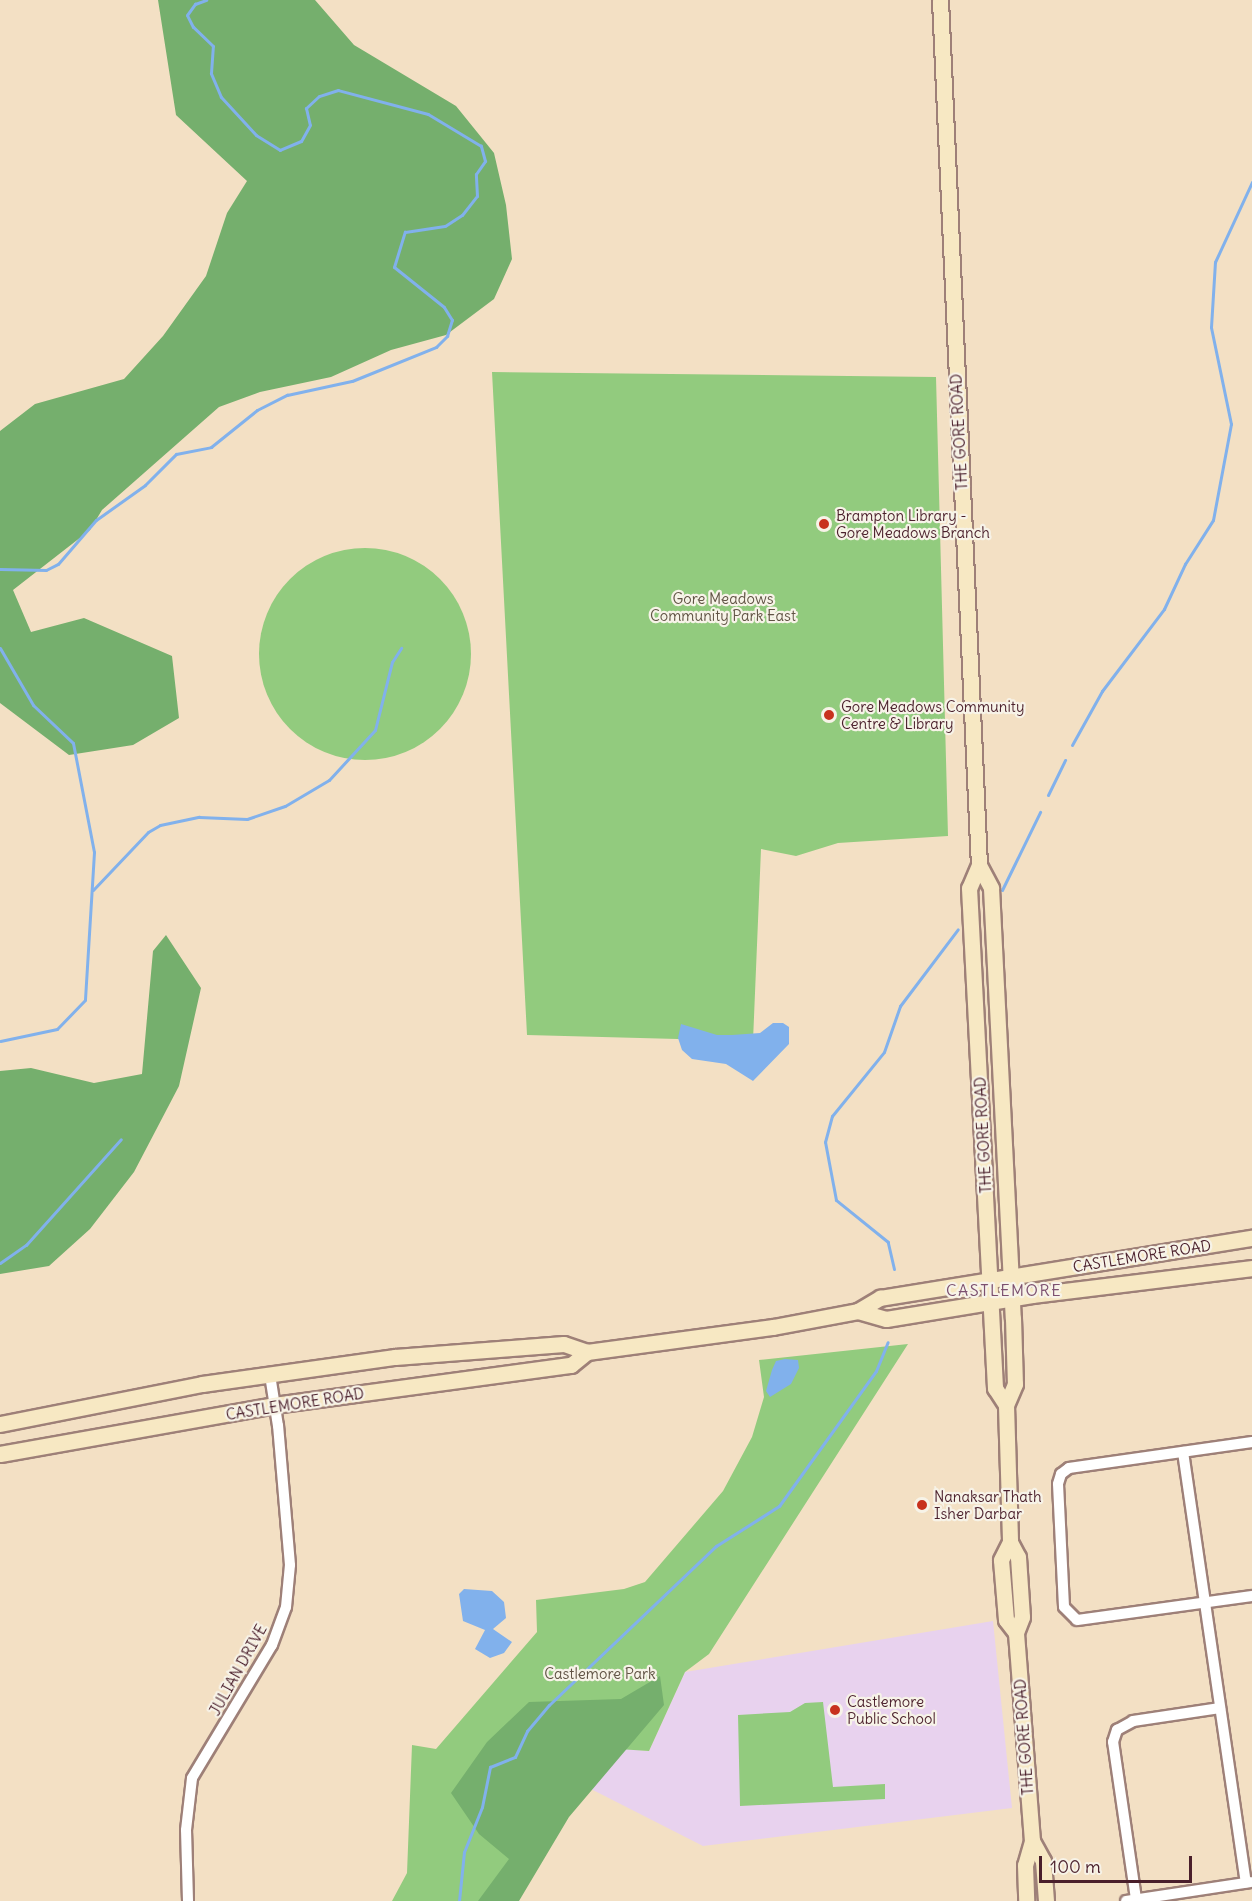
<!DOCTYPE html>
<style>
body{margin:0}
#map{position:relative;width:1252px;height:1901px;overflow:hidden;background:#f3e0c4;font-family:Delius,sans-serif}
div>[style]{position:absolute}
.built>*{inset:0;background:#e8d2ee}
.green>*{inset:0;background:#92cb7e}
.round{border-radius:50%}
.forest>*{inset:0;background:#75af6d}
.water>*{inset:0;background:#81b1ec}
.stream>*{height:3px;margin:-1.5px;padding:0 1.5px;transform-origin:1.5px;border-radius:1.5px;background:#81b1ec}
.roads{filter:drop-shadow(2px 0 #9e8078) drop-shadow(-2px 0 #9e8078) drop-shadow(0 2px #9e8078) drop-shadow(0 -2px #9e8078)}
.street>*{height:10px;margin:-5px;padding:0 5px;transform-origin:5px;border-radius:5px;background:#fff}
.secondary>*{height:15px;margin:-7.5px;padding:0 7.5px;transform-origin:7.5px;border-radius:7.5px;background:#f7e8c3}
.dots>*{width:16px;height:16px;translate:-50% -50%;box-sizing:border-box;border:3px solid #f7f3e8;border-radius:50%}
span{translate:-50% -50%;white-space:nowrap;text-align:center;line-height:1.15;-webkit-text-stroke:4.5px #f7f3e8;paint-order:stroke}
.street-label{font-size:15px;color:#4a1f2b}
.poi-label{font-size:15px;color:#4a1f2b}
.left{translate:0 -50%;text-align:left}
.park-label{font-size:15px;color:#605344}
.neighbourhood-label{font-size:16px;color:#7c506f;letter-spacing:1.5px}
.scale{position:absolute;left:1039px;top:1856px;width:153px;height:27px;box-sizing:border-box;border:3px solid #4a1f2b;border-top:0;padding-left:8px;font-size:18px;line-height:21px;white-space:nowrap;color:#4a1f2b;-webkit-text-stroke:4px #f7f3e8;paint-order:stroke}
</style>
<div id="map">
<div class="built">
<i style="clip-path:polygon(993px 1621px,1012px 1808px,703px 1846px,587px 1787px,619px 1748px,649px 1751px,685px 1672px)"></i>
</div>
<div class="green">
<i style="clip-path:polygon(492px 372px,936px 377px,948px 836px,838px 843px,796px 856px,761px 849px,753px 1041px,527px 1035px)"></i>
<i class="round" style="left:259px;top:548px;width:212px;height:212px"></i>
<i style="clip-path:polygon(908px 1344px,709px 1654px,685px 1672px,649px 1751px,618px 1749px,587px 1787px,512px 1901px,392px 1901px,407px 1873px,412px 1745px,436px 1749px,537px 1632px,536px 1600px,624px 1589px,645px 1582px,723px 1491px,752px 1437px,764px 1397px,759px 1360px)"></i>
<i style="clip-path:polygon(823px 1702px,833px 1787px,885px 1784px,885px 1799px,740px 1806px,738px 1715px,790px 1712px,805px 1703px)"></i>
</div>
<div class="forest">
<i style="clip-path:polygon(158px 0,315px 0,354px 45px,456px 106px,494px 153px,506px 205px,512px 259px,494px 299px,446px 335px,391px 350px,331px 377px,260px 392px,219px 407px,102px 510px,90px 530px,13px 590px,31px 632px,84px 618px,172px 656px,179px 718px,133px 745px,69px 755px,0 703px,0 431px,35px 404px,124px 379px,163px 336px,206px 276px,227px 213px,247px 181px,176px 115px)"></i>
<i style="clip-path:polygon(166px 935px,201px 988px,179px 1086px,134px 1172px,90px 1229px,49px 1266px,0 1274px,0 1071px,31px 1068px,94px 1083px,142px 1074px,153px 951px)"></i>
<i style="clip-path:polygon(660px 1676px,664px 1705px,569px 1817px,519px 1901px,478px 1901px,509px 1859px,479px 1834px,451px 1793px,487px 1742px,529px 1702px,621px 1699px)"></i>
</div>
<div class="water">
<i style="clip-path:polygon(773px 1023px,783px 1023px,789px 1027px,789px 1044px,753px 1081px,726px 1064px,692px 1059px,682px 1050px,678px 1038px,681px 1024px,717px 1035px,732px 1035px,760px 1033px)"></i>
<i style="clip-path:polygon(785px 1359px,798px 1360px,799px 1368px,791px 1384px,770px 1397px,766px 1391px,772px 1370px,776px 1361px)"></i>
<i style="clip-path:polygon(464px 1589px,492px 1591px,504px 1602px,506px 1618px,493px 1629px,512px 1642px,504px 1653px,490px 1658px,475px 1649px,485px 1630px,463px 1621px,459px 1594px)"></i>
</div>
<div class="stream">
<i style="left:0;top:569px;width:46px;rotate:1.2deg"></i>
<i style="left:46px;top:570px;width:13px;rotate:-27deg"></i>
<i style="left:58px;top:564px;width:58px;rotate:-49.2deg"></i>
<i style="left:96px;top:520px;width:60px;rotate:-35.5deg"></i>
<i style="left:145px;top:485px;width:44px;rotate:-45deg"></i>
<i style="left:176px;top:454px;width:36px;rotate:-11deg"></i>
<i style="left:211px;top:447px;width:59px;rotate:-38.8deg"></i>
<i style="left:257px;top:410px;width:34px;rotate:-27deg"></i>
<i style="left:287px;top:395px;width:66px;rotate:-12.2deg"></i>
<i style="left:352px;top:381px;width:91px;rotate:-22deg"></i>
<i style="left:436px;top:347px;width:16px;rotate:-45deg"></i>
<i style="left:447px;top:336px;width:17px;rotate:-73deg"></i>
<i style="left:452px;top:320px;width:15px;rotate:-122deg"></i>
<i style="left:444px;top:307px;width:64px;rotate:-141.3deg"></i>
<i style="left:394px;top:267px;width:37px;rotate:-73deg"></i>
<i style="left:405px;top:232px;width:40px;rotate:-8.5deg"></i>
<i style="left:445px;top:226px;width:20px;rotate:-33deg"></i>
<i style="left:462px;top:215px;width:24px;rotate:-52deg"></i>
<i style="left:477px;top:196px;width:22px;rotate:-93deg"></i>
<i style="left:476px;top:174px;width:16px;rotate:-55deg"></i>
<i style="left:485px;top:161px;width:16px;rotate:-105deg"></i>
<i style="left:481px;top:146px;width:62px;rotate:-148.9deg"></i>
<i style="left:428px;top:114px;width:93px;rotate:-165.1deg"></i>
<i style="left:338px;top:90px;width:20px;rotate:162deg"></i>
<i style="left:319px;top:96px;width:18px;rotate:137deg"></i>
<i style="left:306px;top:108px;width:17px;rotate:77deg"></i>
<i style="left:310px;top:125px;width:18px;rotate:119deg"></i>
<i style="left:301px;top:141px;width:23px;rotate:157deg"></i>
<i style="left:280px;top:150px;width:28px;rotate:-148deg"></i>
<i style="left:256px;top:135px;width:52px;rotate:-132.6deg"></i>
<i style="left:221px;top:97px;width:26px;rotate:-113deg"></i>
<i style="left:211px;top:73px;width:27px;rotate:-86deg"></i>
<i style="left:213px;top:46px;width:28px;rotate:-136deg"></i>
<i style="left:193px;top:27px;width:13px;rotate:-117deg"></i>
<i style="left:187px;top:15px;width:14px;rotate:-54deg"></i>
<i style="left:195px;top:4px;width:12px;rotate:-20deg"></i>
<i style="left:0;top:648px;width:66px;rotate:59.9deg"></i>
<i style="left:33px;top:705px;width:55px;rotate:43.5deg"></i>
<i style="left:73px;top:743px;width:111px;rotate:79.1deg"></i>
<i style="left:94px;top:852px;width:148px;rotate:93.5deg"></i>
<i style="left:85px;top:1000px;width:40px;rotate:134deg"></i>
<i style="left:57px;top:1029px;width:58px;rotate:168.1deg"></i>
<i style="left:1072px;top:745px;width:62px;rotate:-60.9deg"></i>
<i style="left:1102px;top:691px;width:103px;rotate:-52.9deg"></i>
<i style="left:1164px;top:609px;width:50px;rotate:-65deg"></i>
<i style="left:1185px;top:564px;width:52px;rotate:-57.5deg"></i>
<i style="left:1213px;top:520px;width:98px;rotate:-79.4deg"></i>
<i style="left:1231px;top:424px;width:99px;rotate:-101.7deg"></i>
<i style="left:1211px;top:327px;width:65px;rotate:-86.5deg"></i>
<i style="left:1215px;top:262px;width:88px;rotate:-65.2deg"></i>
<i style="left:1048px;top:795px;width:39px;rotate:-64deg"></i>
<i style="left:93px;top:890px;width:80px;rotate:-46.5deg"></i>
<i style="left:148px;top:832px;width:14px;rotate:-30deg"></i>
<i style="left:160px;top:825px;width:40px;rotate:-12deg"></i>
<i style="left:199px;top:817px;width:48px;rotate:2.4deg"></i>
<i style="left:247px;top:819px;width:40px;rotate:-18.9deg"></i>
<i style="left:285px;top:806px;width:51px;rotate:-30.6deg"></i>
<i style="left:329px;top:780px;width:68px;rotate:-47.4deg"></i>
<i style="left:375px;top:730px;width:70px;rotate:-76deg"></i>
<i style="left:392px;top:662px;width:17px;rotate:-57deg"></i>
<i style="left:1002px;top:890px;width:87px;rotate:-64deg"></i>
<i style="left:0;top:1263px;width:32px;rotate:-35deg"></i>
<i style="left:26px;top:1245px;width:142px;rotate:-48.1deg"></i>
<i style="left:894px;top:1269px;width:28px;rotate:-103deg"></i>
<i style="left:888px;top:1242px;width:67px;rotate:-141.1deg"></i>
<i style="left:836px;top:1200px;width:59px;rotate:-100.7deg"></i>
<i style="left:825px;top:1142px;width:27px;rotate:-75deg"></i>
<i style="left:832px;top:1116px;width:82px;rotate:-50.9deg"></i>
<i style="left:884px;top:1052px;width:49px;rotate:-70.8deg"></i>
<i style="left:900px;top:1006px;width:96px;rotate:-53deg"></i>
<i style="left:459px;top:1901px;width:49px;rotate:-84.2deg"></i>
<i style="left:464px;top:1852px;width:48px;rotate:-68.2deg"></i>
<i style="left:482px;top:1807px;width:41px;rotate:-78.7deg"></i>
<i style="left:490px;top:1767px;width:27px;rotate:-22deg"></i>
<i style="left:515px;top:1757px;width:29px;rotate:-65deg"></i>
<i style="left:527px;top:1731px;width:34px;rotate:-50deg"></i>
<i style="left:549px;top:1705px;width:231px;rotate:-43.6deg"></i>
<i style="left:716px;top:1546px;width:75px;rotate:-32.4deg"></i>
<i style="left:779px;top:1506px;width:166px;rotate:-54.3deg"></i>
<i style="left:876px;top:1371px;width:31px;rotate:-68deg"></i>
</div>
<div class="roads">
<div class="street">
<i style="left:1252px;top:1442px;width:185px;rotate:171.9deg"></i>
<i style="left:1069px;top:1468px;width:10px;rotate:143deg"></i>
<i style="left:1061px;top:1474px;width:10px;rotate:107deg"></i>
<i style="left:1058px;top:1484px;width:123px;rotate:87.2deg"></i>
<i style="left:1064px;top:1607px;width:18px;rotate:45deg"></i>
<i style="left:1077px;top:1620px;width:177px;rotate:-7.8deg"></i>
<i style="left:1183px;top:1452px;width:435px;rotate:81.7deg"></i>
<i style="left:1136px;top:1899px;width:159px;rotate:-98.3deg"></i>
<i style="left:1113px;top:1742px;width:13px;rotate:-72deg"></i>
<i style="left:1117px;top:1730px;width:18px;rotate:-29deg"></i>
<i style="left:1133px;top:1721px;width:88px;rotate:-8.5deg"></i>
<i style="left:188px;top:1901px;width:71px;rotate:-91.6deg"></i>
<i style="left:186px;top:1830px;width:52px;rotate:-83.4deg"></i>
<i style="left:192px;top:1778px;width:155px;rotate:-59deg"></i>
<i style="left:272px;top:1645px;width:40px;rotate:-69.8deg"></i>
<i style="left:286px;top:1607px;width:42px;rotate:-84.6deg"></i>
<i style="left:290px;top:1565px;width:140px;rotate:-94.9deg"></i>
<i style="left:278px;top:1426px;width:52px;rotate:-98.9deg"></i>
<i style="left:1126px;top:1901px;width:126px;rotate:-8.6deg"></i>
</div>
<div class="secondary">
<i style="left:940px;top:0;width:866px;rotate:87.42deg"></i>
<i style="left:979px;top:865px;width:26px;rotate:62deg"></i>
<i style="left:991px;top:888px;width:431px;rotate:87.1deg"></i>
<i style="left:1013px;top:1318px;width:66px;rotate:88.3deg"></i>
<i style="left:1015px;top:1384px;width:23px;rotate:113deg"></i>
<i style="left:1006px;top:1405px;width:137px;rotate:88.3deg"></i>
<i style="left:1010px;top:1542px;width:17px;rotate:62deg"></i>
<i style="left:1018px;top:1557px;width:60px;rotate:86.2deg"></i>
<i style="left:1022px;top:1617px;width:17px;rotate:111deg"></i>
<i style="left:1016px;top:1633px;width:209px;rotate:85.6deg"></i>
<i style="left:1032px;top:1841px;width:25px;rotate:106deg"></i>
<i style="left:1025px;top:1865px;width:36px;rotate:88deg"></i>
<i style="left:979px;top:865px;width:25px;rotate:113deg"></i>
<i style="left:969px;top:888px;width:501px;rotate:87.02deg"></i>
<i style="left:995px;top:1388px;width:20px;rotate:57deg"></i>
<i style="left:858px;top:1311px;width:29px;rotate:16deg"></i>
<i style="left:886px;top:1319px;width:148px;rotate:-9.3deg"></i>
<i style="left:1032px;top:1295px;width:222px;rotate:-7deg"></i>
<i style="left:0;top:1424px;width:206px;rotate:-11.2deg"></i>
<i style="left:202px;top:1384px;width:195px;rotate:-8deg"></i>
<i style="left:395px;top:1357px;width:169px;rotate:-4.4deg"></i>
<i style="left:564px;top:1344px;width:24px;rotate:19deg"></i>
<i style="left:587px;top:1352px;width:188px;rotate:-7.7deg"></i>
<i style="left:773px;top:1327px;width:86px;rotate:-10.7deg"></i>
<i style="left:858px;top:1311px;width:26px;rotate:-31deg"></i>
<i style="left:880px;top:1298px;width:377px;rotate:-9.2deg"></i>
<i style="left:0;top:1454px;width:278px;rotate:-10.1deg"></i>
<i style="left:274px;top:1405px;width:300px;rotate:-7.7deg"></i>
<i style="left:571px;top:1365px;width:21px;rotate:-39deg"></i>
<i style="left:1010px;top:1542px;width:20px;rotate:117deg"></i>
<i style="left:1001px;top:1560px;width:60px;rotate:85.2deg"></i>
<i style="left:1006px;top:1620px;width:16px;rotate:52deg"></i>
<i style="left:1032px;top:1841px;width:23px;rotate:61deg"></i>
<i style="left:1043px;top:1861px;width:40px;rotate:85.7deg"></i>
</div>
</div>
<div class="dots">
<i style="left:824px;top:524px;background:#c8321e"></i>
<i style="left:829px;top:715px;background:#c8321e"></i>
<i style="left:922px;top:1505px;background:#c8321e"></i>
<i style="left:835px;top:1710px;background:#c8321e"></i>
</div>
<div class="street-label">
<span style="left:959px;top:432px;rotate:-93deg">THE GORE ROAD</span>
<span style="left:983px;top:1135px;rotate:-93deg">THE GORE ROAD</span>
<span style="left:1142px;top:1256px;rotate:-9deg">CASTLEMORE ROAD</span>
<span style="left:295px;top:1404px;rotate:-9deg">CASTLEMORE ROAD</span>
<span style="left:238px;top:1670px;rotate:-61deg">JULIAN DRIVE</span>
<span style="left:1024px;top:1737px;rotate:-94deg">THE GORE ROAD</span>
</div>
<div class="poi-label">
<span class="left" style="left:836px;top:524px">Brampton Library -<br>Gore Meadows Branch</span>
<span class="left" style="left:841px;top:715px">Gore Meadows Community<br>Centre &amp; Library</span>
<span class="left" style="left:934px;top:1505px">Nanaksar Thath<br>Isher Darbar</span>
<span class="left" style="left:847px;top:1710px">Castlemore<br>Public School</span>
</div>
<div class="park-label">
<span style="left:723px;top:607px">Gore Meadows<br>Community Park East</span>
<span style="left:600px;top:1674px">Castlemore Park</span>
</div>
<div class="neighbourhood-label">
<span style="left:1004px;top:1290px">CASTLEMORE</span>
</div>
<div class="scale">100 m</div>
</div>
